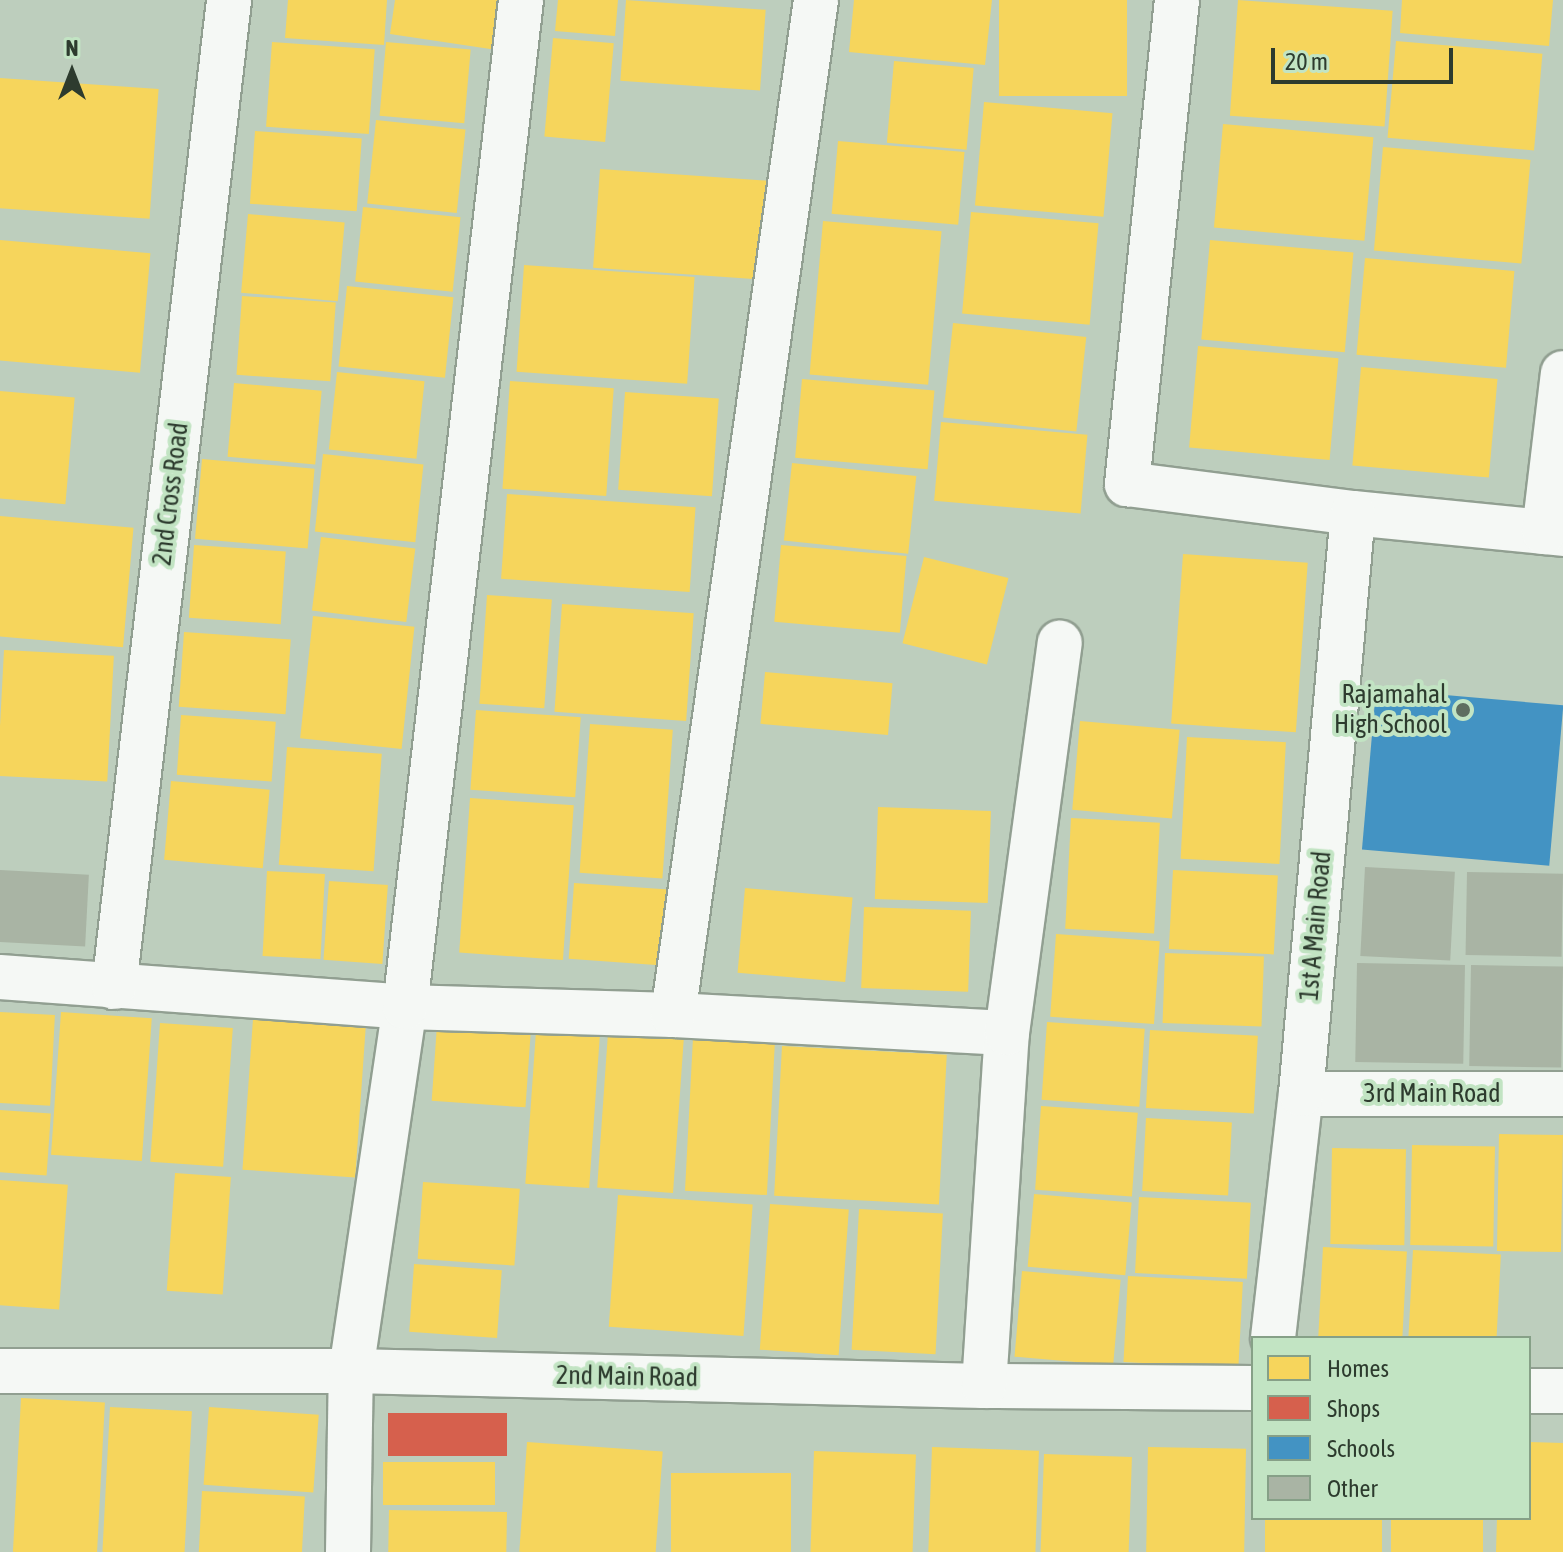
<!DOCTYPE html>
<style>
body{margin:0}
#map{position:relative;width:1563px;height:1552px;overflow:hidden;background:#bdcebd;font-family:"Asap Condensed",sans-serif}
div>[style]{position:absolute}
.homes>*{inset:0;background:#f6d55c;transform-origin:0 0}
.shops>*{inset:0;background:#d6604d;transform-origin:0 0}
.schools>*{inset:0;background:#4393c3;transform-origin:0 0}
.building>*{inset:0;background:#a9b4a4;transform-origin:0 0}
.roads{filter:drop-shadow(2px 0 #919f91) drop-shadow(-2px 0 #919f91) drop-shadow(0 2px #919f91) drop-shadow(0 -2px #919f91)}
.street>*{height:44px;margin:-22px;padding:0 22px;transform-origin:22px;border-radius:22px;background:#f5f8f5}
.dots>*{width:22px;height:22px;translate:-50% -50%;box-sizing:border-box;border:4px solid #c2e4c3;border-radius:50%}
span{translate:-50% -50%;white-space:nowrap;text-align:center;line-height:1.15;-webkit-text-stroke:8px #c2e4c3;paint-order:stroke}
.street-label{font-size:26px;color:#2d3b2e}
.poi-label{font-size:26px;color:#2d3b2e}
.right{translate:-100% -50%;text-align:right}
.legend{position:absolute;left:1251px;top:1336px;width:280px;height:184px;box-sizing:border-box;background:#c2e4c3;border:2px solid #86a087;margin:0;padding:10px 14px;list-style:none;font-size:24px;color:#2d3b2e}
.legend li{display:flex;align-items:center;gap:16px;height:40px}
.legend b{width:40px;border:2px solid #86a087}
.north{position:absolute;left:32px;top:32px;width:80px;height:80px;-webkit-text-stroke:6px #c2e4c3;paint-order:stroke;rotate:0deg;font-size:22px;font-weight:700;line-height:32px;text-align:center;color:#2d3b2e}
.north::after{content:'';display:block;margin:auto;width:28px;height:36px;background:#2d3b2e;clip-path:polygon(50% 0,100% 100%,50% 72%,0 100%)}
.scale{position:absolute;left:1271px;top:48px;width:182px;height:36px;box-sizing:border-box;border:4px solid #2d3b2e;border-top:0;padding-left:10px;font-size:24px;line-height:28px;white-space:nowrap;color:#2d3b2e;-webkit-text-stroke:6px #c2e4c3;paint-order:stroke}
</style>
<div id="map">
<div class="homes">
<i style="clip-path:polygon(288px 0,387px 0,384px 45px,285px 38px)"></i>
<i style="clip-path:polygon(395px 0,505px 0,497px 50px,390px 34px)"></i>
<i style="clip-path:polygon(558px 0,618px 0,615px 36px,555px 31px)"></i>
<i style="left:626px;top:0;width:140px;height:81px;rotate:4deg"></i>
<i style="clip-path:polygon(854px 0,992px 0,985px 65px,849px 52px)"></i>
<i style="left:999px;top:0;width:128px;height:96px"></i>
<i style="left:1238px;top:0;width:155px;height:116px;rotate:4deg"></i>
<i style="clip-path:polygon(1402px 0,1553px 0,1549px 46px,1400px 33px)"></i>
<i style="left:553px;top:38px;width:61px;height:99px;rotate:5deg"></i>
<i style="left:1396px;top:41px;width:147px;height:97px;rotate:5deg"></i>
<i style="left:272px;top:42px;width:103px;height:85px;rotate:4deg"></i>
<i style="left:386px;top:42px;width:85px;height:74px;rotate:5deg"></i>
<i style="left:894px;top:61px;width:80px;height:82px;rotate:5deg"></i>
<i style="left:0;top:78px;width:159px;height:130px;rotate:4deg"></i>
<i style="left:984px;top:102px;width:129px;height:104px;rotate:5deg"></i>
<i style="left:376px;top:120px;width:90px;height:84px;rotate:6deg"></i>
<i style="left:1223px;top:124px;width:151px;height:104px;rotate:5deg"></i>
<i style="left:255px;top:131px;width:107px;height:73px;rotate:4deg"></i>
<i style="left:838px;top:141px;width:127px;height:73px;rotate:5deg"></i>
<i style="left:1383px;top:147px;width:148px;height:104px;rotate:5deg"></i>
<i style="left:600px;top:169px;width:172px;height:99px;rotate:4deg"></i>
<i style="left:363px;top:207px;width:98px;height:75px;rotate:6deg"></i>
<i style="left:971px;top:212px;width:128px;height:102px;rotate:5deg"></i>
<i style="left:248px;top:214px;width:97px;height:79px;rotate:5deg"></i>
<i style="left:823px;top:221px;width:119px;height:154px;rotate:5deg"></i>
<i style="left:0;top:240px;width:151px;height:120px;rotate:5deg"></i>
<i style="left:1210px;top:240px;width:144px;height:100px;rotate:5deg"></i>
<i style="left:1365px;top:258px;width:150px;height:97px;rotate:5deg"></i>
<i style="left:524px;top:265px;width:171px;height:107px;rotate:4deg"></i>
<i style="left:347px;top:286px;width:107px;height:81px;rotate:6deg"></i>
<i style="left:242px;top:296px;width:94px;height:79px;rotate:4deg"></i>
<i style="left:953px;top:323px;width:134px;height:95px;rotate:6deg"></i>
<i style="left:1198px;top:346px;width:141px;height:102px;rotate:5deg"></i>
<i style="left:1361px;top:367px;width:137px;height:99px;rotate:5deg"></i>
<i style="left:337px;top:372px;width:88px;height:78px;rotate:6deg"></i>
<i style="left:802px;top:379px;width:133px;height:79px;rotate:5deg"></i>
<i style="left:510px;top:381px;width:104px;height:108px;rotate:4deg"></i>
<i style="left:234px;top:383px;width:88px;height:74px;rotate:5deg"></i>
<i style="left:0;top:391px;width:75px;height:107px;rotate:5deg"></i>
<i style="left:625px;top:392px;width:94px;height:98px;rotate:4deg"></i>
<i style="left:941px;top:422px;width:147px;height:79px;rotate:5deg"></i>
<i style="left:323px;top:454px;width:101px;height:78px;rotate:6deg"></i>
<i style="left:202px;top:459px;width:113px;height:80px;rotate:5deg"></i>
<i style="left:792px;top:463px;width:125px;height:78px;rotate:6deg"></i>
<i style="left:507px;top:494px;width:189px;height:85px;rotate:4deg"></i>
<i style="left:0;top:516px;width:134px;height:120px;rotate:5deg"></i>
<i style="left:321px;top:537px;width:95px;height:74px;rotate:7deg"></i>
<i style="left:194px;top:545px;width:92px;height:73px;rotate:4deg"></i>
<i style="left:781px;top:545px;width:126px;height:77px;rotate:5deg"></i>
<i style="left:1183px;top:554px;width:125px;height:170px;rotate:4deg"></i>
<i style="left:924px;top:557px;width:87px;height:89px;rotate:14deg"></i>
<i style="left:487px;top:595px;width:65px;height:109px;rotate:4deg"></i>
<i style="left:562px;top:604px;width:132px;height:108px;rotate:4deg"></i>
<i style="left:313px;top:616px;width:102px;height:123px;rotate:6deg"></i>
<i style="left:184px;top:632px;width:107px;height:75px;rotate:4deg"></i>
<i style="left:4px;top:650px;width:110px;height:126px;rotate:3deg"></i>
<i style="left:765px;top:672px;width:128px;height:52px;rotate:5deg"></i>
<i style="left:476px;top:710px;width:105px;height:80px;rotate:4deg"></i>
<i style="left:181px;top:715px;width:95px;height:60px;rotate:4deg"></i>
<i style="left:1080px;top:721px;width:100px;height:89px;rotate:5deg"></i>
<i style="left:590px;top:724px;width:83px;height:149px;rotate:4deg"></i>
<i style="left:1187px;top:737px;width:99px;height:122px;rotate:3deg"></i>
<i style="left:287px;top:747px;width:95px;height:118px;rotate:4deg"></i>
<i style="left:171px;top:781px;width:99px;height:79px;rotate:5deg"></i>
<i style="left:470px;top:798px;width:104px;height:155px;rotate:4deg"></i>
<i style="left:878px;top:807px;width:113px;height:92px;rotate:2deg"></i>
<i style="left:1071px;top:818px;width:89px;height:111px;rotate:3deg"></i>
<i style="left:1173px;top:870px;width:105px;height:79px;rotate:3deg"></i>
<i style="left:267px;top:871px;width:58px;height:85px;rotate:3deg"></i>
<i style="left:329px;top:881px;width:59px;height:79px;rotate:4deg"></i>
<i style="left:574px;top:883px;width:98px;height:76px;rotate:4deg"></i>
<i style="left:745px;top:888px;width:108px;height:85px;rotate:5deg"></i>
<i style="left:864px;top:907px;width:107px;height:81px;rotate:2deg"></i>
<i style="left:1056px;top:934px;width:104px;height:83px;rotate:4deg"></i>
<i style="left:1165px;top:953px;width:99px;height:70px;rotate:2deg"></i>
<i style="left:0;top:1012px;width:55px;height:91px;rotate:3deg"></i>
<i style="left:61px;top:1012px;width:91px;height:143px;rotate:4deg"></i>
<i style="left:253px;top:1019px;width:113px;height:151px;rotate:4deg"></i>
<i style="left:1047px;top:1022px;width:98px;height:78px;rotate:4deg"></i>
<i style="left:160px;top:1023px;width:73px;height:139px;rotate:4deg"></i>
<i style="left:437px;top:1025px;width:94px;height:76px;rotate:4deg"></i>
<i style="left:1150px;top:1030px;width:108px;height:78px;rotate:3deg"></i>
<i style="left:536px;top:1031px;width:64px;height:153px;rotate:4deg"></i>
<i style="left:608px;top:1033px;width:76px;height:155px;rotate:4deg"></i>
<i style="left:693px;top:1038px;width:82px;height:153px;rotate:3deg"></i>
<i style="left:782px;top:1046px;width:165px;height:150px;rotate:3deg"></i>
<i style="left:1041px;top:1106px;width:97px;height:84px;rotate:4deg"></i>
<i style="left:0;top:1110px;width:51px;height:62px;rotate:4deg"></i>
<i style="left:1146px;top:1118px;width:86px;height:73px;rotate:3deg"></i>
<i style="left:1499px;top:1134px;width:64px;height:117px;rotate:1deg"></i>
<i style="left:1412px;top:1145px;width:83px;height:100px;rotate:1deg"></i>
<i style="left:1332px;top:1148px;width:74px;height:96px;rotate:1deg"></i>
<i style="left:175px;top:1173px;width:56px;height:118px;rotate:4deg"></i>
<i style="left:0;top:1180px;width:68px;height:125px;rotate:4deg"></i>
<i style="left:423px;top:1182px;width:97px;height:77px;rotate:4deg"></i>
<i style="left:1034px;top:1194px;width:98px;height:73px;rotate:5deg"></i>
<i style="left:618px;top:1195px;width:135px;height:132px;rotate:4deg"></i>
<i style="left:1139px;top:1197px;width:112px;height:76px;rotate:3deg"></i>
<i style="left:770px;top:1204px;width:79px;height:146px;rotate:4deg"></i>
<i style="left:859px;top:1209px;width:84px;height:141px;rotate:3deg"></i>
<i style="left:1323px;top:1247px;width:84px;height:91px;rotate:3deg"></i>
<i style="left:1413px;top:1250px;width:88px;height:88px;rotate:3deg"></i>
<i style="left:414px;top:1264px;width:88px;height:68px;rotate:4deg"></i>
<i style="left:1022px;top:1271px;width:99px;height:86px;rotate:5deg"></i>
<i style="left:1128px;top:1276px;width:115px;height:86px;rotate:3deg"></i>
<i style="left:21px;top:1398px;width:84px;height:154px;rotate:3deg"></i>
<i style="left:110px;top:1407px;width:82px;height:145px;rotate:3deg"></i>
<i style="left:209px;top:1407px;width:110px;height:78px;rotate:4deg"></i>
<i style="left:527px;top:1442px;width:136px;height:110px;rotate:4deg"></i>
<i style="clip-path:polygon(1529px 1442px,1563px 1443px,1563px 1552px,1496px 1552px,1497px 1518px,1529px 1518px)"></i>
<i style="left:932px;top:1447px;width:107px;height:105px;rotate:2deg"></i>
<i style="left:1148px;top:1447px;width:98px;height:105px;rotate:1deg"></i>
<i style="left:814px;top:1451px;width:102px;height:101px;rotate:2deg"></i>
<i style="left:1044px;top:1454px;width:88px;height:98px;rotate:2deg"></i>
<i style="left:383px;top:1462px;width:112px;height:43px"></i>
<i style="left:671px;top:1473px;width:120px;height:79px"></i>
<i style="left:202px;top:1491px;width:103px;height:61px;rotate:3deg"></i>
<i style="left:389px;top:1510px;width:118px;height:42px;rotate:1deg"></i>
<i style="left:1265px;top:1518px;width:117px;height:34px"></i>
<i style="left:1391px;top:1518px;width:92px;height:34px"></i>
</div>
<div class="shops">
<i style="left:388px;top:1413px;width:119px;height:43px"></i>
</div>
<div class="schools">
<i style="left:1376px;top:689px;width:188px;height:161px;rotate:5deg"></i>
</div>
<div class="building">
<i style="left:1365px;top:867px;width:90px;height:89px;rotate:3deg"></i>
<i style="left:0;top:870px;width:89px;height:72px;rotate:3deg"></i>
<i style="left:1467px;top:872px;width:96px;height:83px;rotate:1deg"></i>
<i style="left:1357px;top:963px;width:108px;height:99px;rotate:1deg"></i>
<i style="left:1471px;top:965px;width:92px;height:101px;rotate:1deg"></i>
</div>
<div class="roads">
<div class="street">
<i style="left:1177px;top:0;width:487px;rotate:95.9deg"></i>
<i style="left:1127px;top:484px;width:228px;rotate:7.3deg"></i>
<i style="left:1353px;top:513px;width:211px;rotate:5.7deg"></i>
<i style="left:1544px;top:532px;width:160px;rotate:-83.2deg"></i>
<i style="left:0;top:977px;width:406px;rotate:4.2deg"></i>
<i style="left:405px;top:1007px;width:268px;rotate:1.7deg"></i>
<i style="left:673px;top:1015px;width:334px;rotate:3.1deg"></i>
<i style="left:114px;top:987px;width:994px;rotate:-83.35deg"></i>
<i style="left:673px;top:1015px;width:1025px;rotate:-81.98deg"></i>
<i style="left:1301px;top:1094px;width:262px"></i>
<i style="left:1273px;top:1338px;width:246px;rotate:-83.5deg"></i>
<i style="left:1301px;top:1094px;width:583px;rotate:-84.89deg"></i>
<i style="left:0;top:1371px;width:351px"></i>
<i style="left:351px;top:1371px;width:633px;rotate:1.36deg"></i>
<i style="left:984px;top:1386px;width:269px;rotate:0.4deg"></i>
<i style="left:984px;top:1386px;width:354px;rotate:-86.3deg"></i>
<i style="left:1007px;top:1033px;width:394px;rotate:-82.3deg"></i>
<i style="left:1529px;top:1391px;width:34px"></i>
<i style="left:348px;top:1552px;width:181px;rotate:-89.1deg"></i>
<i style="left:351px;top:1371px;width:368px;rotate:-81.6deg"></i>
<i style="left:405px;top:1007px;width:1014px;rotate:-83.43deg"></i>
</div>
</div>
<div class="dots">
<i style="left:1463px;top:710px;background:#5f6e60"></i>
</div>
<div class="street-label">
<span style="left:171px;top:494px;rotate:-83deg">2nd Cross Road</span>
<span style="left:1316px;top:926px;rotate:-85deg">1st A Main Road</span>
<span style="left:1432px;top:1094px">3rd Main Road</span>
<span style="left:627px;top:1377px;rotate:1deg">2nd Main Road</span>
</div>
<div class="poi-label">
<span class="right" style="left:1447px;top:710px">Rajamahal<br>High School</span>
</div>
<ul class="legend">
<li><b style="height:22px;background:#f6d55c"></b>Homes</li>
<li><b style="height:22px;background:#d6604d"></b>Shops</li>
<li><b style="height:22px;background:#4393c3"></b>Schools</li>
<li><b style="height:22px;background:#a9b4a4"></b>Other</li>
</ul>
<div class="north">N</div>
<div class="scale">20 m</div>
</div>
